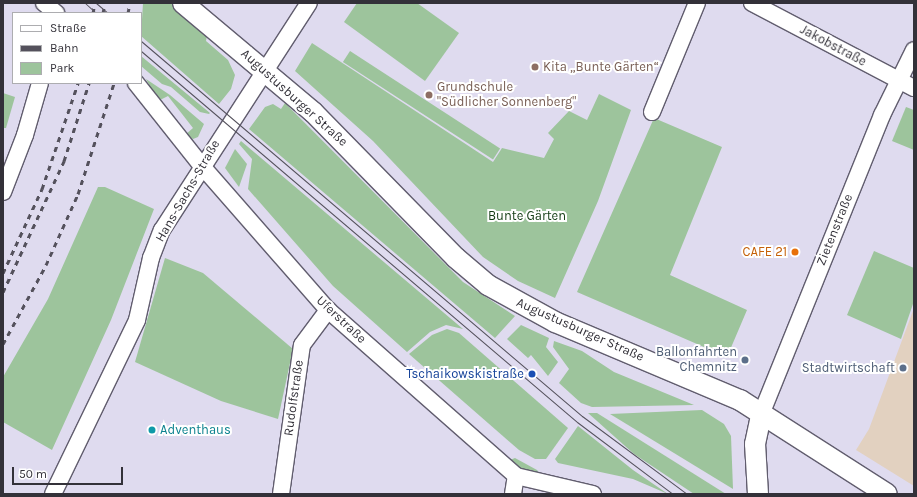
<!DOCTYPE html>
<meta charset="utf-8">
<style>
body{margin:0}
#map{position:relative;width:917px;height:497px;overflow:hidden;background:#dfdbef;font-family:Karla,sans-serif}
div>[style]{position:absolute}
.commercial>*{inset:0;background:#e2d1c0}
.green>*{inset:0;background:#9dc49c;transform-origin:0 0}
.roads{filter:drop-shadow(1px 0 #615d6e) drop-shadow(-1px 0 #615d6e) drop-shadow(0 1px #615d6e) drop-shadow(0 -1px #615d6e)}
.minor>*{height:16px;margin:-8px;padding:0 8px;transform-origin:8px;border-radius:8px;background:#fff}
.major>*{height:20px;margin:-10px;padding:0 10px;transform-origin:10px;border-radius:10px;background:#fff}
.tram>*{height:1px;margin:-0.5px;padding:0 0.5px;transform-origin:0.5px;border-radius:0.5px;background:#54515c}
.rail>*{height:3px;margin-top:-1.5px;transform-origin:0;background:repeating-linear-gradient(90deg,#54515c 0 5px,transparent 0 10px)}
.dots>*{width:11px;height:11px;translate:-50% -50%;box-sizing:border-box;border:2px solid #fff;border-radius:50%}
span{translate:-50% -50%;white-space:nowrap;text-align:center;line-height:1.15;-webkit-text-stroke:4px #fff;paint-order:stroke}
.street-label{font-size:13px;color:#333139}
.education-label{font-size:13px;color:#785e54}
.left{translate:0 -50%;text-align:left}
.park-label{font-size:13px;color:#133c14}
.food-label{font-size:13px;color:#c56008}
.right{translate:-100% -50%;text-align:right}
.service-label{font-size:13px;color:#4e5e75}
.transit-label{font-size:13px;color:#164399}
.culture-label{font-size:13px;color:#0d838f}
.frame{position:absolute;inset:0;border:4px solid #333139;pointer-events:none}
.legend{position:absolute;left:12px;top:12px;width:130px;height:72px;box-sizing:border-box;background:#fff;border:1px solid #adadb0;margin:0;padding:5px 7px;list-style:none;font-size:12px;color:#333139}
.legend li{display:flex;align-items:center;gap:8px;height:20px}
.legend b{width:20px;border:1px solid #adadb0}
.scale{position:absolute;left:12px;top:467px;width:111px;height:18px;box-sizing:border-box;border:2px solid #333139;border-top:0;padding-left:5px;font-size:12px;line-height:14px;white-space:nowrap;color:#333139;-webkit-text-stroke:3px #fff;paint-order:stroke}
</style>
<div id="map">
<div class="commercial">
<i style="clip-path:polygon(914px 308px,914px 486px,856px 450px,869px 429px)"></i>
</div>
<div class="green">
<i style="clip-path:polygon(143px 3px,173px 3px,207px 35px,206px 41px,228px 60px,235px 75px,231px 89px,219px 104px,141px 36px)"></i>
<i style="clip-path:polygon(357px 3px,417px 3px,459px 33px,425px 81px,344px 22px)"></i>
<i style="clip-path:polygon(312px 43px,493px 162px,502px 148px,544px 158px,554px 139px,548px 133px,569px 111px,587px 120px,599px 94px,631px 110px,598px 201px,555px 298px,518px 281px,483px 257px,373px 141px,295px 71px)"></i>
<i style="left:350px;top:51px;width:179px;height:13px;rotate:33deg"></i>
<i style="clip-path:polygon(141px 56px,210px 113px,209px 114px,200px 112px,171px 87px,162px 84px,141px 66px)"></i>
<i style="clip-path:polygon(146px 79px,170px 95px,204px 124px,198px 137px,193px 139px,185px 135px,193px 128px,168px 96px,158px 101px)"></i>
<i style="clip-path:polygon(3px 93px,15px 97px,6px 128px,3px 128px)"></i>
<i style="clip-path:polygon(285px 103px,463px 282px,515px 316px,495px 338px,249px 129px,265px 107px,273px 104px,281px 109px)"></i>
<i style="clip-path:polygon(906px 107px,914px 110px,914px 150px,892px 141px)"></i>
<i style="clip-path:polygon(654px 118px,722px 147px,670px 275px,747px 310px,727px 357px,577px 292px)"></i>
<i style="clip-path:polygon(241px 141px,463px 329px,446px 325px,430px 332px,407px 352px,333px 286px,248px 189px,252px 159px,239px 144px)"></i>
<i style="clip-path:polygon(235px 149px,247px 164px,239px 187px,225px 168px)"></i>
<i style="clip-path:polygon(98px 187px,105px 187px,154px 209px,111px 320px,52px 450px,3px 422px,3px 377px,48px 299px)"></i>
<i style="clip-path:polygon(874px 251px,914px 268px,914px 301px,901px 339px,847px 315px)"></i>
<i style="clip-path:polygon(165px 258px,203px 273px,293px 349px,278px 419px,221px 401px,135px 362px)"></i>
<i style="clip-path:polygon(521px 325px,549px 338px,546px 347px,558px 362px,548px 376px,531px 355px,528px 358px,507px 339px)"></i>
<i style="clip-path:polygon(447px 329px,459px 333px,568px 428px,546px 459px,535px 459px,519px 450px,409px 354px,432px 335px)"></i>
<i style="clip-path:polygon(554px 341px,582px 351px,614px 372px,694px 405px,592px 407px,581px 403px,559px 383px,569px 369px,553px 347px)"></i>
<i style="clip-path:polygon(702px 410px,724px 424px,731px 436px,733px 489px,610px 414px)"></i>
<i style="clip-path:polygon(588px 413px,597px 413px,726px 494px,694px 494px,634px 454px)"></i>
<i style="clip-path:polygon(578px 426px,633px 470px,668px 494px,633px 479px,558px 463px,555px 459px)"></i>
<i style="clip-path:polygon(515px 458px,537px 470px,541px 475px,528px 474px,510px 460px)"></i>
</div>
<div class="roads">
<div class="minor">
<i style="left:44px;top:3px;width:16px;rotate:40deg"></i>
<i style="left:752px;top:3px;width:183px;rotate:27.7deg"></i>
<i style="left:136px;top:83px;width:105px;rotate:51.6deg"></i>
<i style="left:201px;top:165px;width:193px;rotate:48.8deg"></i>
<i style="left:328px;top:310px;width:251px;rotate:41.4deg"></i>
<i style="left:516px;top:476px;width:79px;rotate:13.2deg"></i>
<i style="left:652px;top:112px;width:118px;rotate:-67.6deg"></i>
<i style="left:3px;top:192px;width:61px;rotate:-68.9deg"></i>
<i style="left:25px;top:135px;width:54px;rotate:-73.9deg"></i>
<i style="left:762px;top:412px;width:320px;rotate:-68deg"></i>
<i style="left:882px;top:115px;width:72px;rotate:-63.8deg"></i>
<i style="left:53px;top:494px;width:193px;rotate:-64.2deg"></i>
<i style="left:137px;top:320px;width:64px;rotate:-77.3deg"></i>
<i style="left:151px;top:258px;width:30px;rotate:-69deg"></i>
<i style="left:162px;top:230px;width:270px;rotate:-57.1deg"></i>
<i style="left:281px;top:494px;width:150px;rotate:-82deg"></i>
<i style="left:302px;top:345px;width:44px;rotate:-53.4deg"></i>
<i style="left:513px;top:494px;width:18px;rotate:-81deg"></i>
</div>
<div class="major">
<i style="left:183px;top:3px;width:170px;rotate:40deg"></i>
<i style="left:313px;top:112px;width:204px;rotate:45.6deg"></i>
<i style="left:456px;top:258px;width:42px;rotate:40.2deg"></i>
<i style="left:488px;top:285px;width:77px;rotate:28.9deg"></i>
<i style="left:555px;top:322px;width:201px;rotate:22.9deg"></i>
<i style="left:740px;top:400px;width:174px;rotate:32.6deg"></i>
<i style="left:758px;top:494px;width:50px;rotate:-93.4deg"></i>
<i style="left:755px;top:444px;width:33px;rotate:-78deg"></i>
</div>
</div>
<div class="tram">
<i style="left:85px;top:3px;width:15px;rotate:42deg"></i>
<i style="left:96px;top:3px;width:16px;rotate:40deg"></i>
<i style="left:141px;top:41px;width:579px;rotate:40.38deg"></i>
<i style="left:582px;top:416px;width:131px;rotate:36.6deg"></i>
<i style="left:141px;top:51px;width:572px;rotate:40.4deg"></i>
<i style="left:577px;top:422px;width:120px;rotate:36.9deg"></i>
</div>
<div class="rail">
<i style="left:93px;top:13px;width:10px;rotate:-79deg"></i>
<i style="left:103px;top:13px;width:10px;rotate:-79deg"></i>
<i style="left:128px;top:13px;width:10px;rotate:-79deg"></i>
<i style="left:3px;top:273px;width:93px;rotate:-65.1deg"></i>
<i style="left:42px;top:189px;width:112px;rotate:-71.2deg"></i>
<i style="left:3px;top:292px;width:145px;rotate:-65deg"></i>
<i style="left:64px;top:161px;width:82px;rotate:-72.2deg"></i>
<i style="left:3px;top:344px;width:90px;rotate:-61.4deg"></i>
<i style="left:46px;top:265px;width:78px;rotate:-65.7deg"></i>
<i style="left:78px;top:194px;width:117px;rotate:-72deg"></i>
</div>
<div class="dots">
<i style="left:535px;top:67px;background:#8d6e63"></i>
<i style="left:429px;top:95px;background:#8d6e63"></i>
<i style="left:795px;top:252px;background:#e8710a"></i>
<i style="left:745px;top:360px;background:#5c6f8a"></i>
<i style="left:903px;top:368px;background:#5c6f8a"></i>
<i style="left:532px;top:374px;background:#1a4fb4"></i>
<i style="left:152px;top:430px;background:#0f9aa8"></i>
</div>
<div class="street-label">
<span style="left:833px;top:46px;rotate:28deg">Jakobstraße</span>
<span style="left:294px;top:98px;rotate:42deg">Augustusburger Straße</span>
<span style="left:188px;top:191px;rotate:-60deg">Hans-Sachs-Straße</span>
<span style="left:835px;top:230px;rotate:-68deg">Zietenstraße</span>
<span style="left:341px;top:320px;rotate:43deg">Uferstraße</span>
<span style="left:580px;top:330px;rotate:24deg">Augustusburger Straße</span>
<span style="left:294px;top:398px;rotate:-82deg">Rudolfstraße</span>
</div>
<div class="education-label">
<span class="left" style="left:543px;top:67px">Kita „Bunte Gärten“</span>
<span class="left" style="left:437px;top:95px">Grundschule<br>"Südlicher Sonnenberg"</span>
</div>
<div class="park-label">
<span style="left:527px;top:216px">Bunte Gärten</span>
</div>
<div class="food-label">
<span class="right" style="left:787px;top:252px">CAFE 21</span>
</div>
<div class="service-label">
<span class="right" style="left:737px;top:360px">Ballonfahrten<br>Chemnitz</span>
<span class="right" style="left:895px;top:368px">Stadtwirtschaft</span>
</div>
<div class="transit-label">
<span class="right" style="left:524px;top:374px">Tschaikowskistraße</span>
</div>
<div class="culture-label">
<span class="left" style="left:160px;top:430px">Adventhaus</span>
</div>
<div class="frame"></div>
<ul class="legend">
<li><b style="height:5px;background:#fff"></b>Straße</li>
<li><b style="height:5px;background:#54515c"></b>Bahn</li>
<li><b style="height:11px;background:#9dc49c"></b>Park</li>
</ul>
<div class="scale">50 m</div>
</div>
